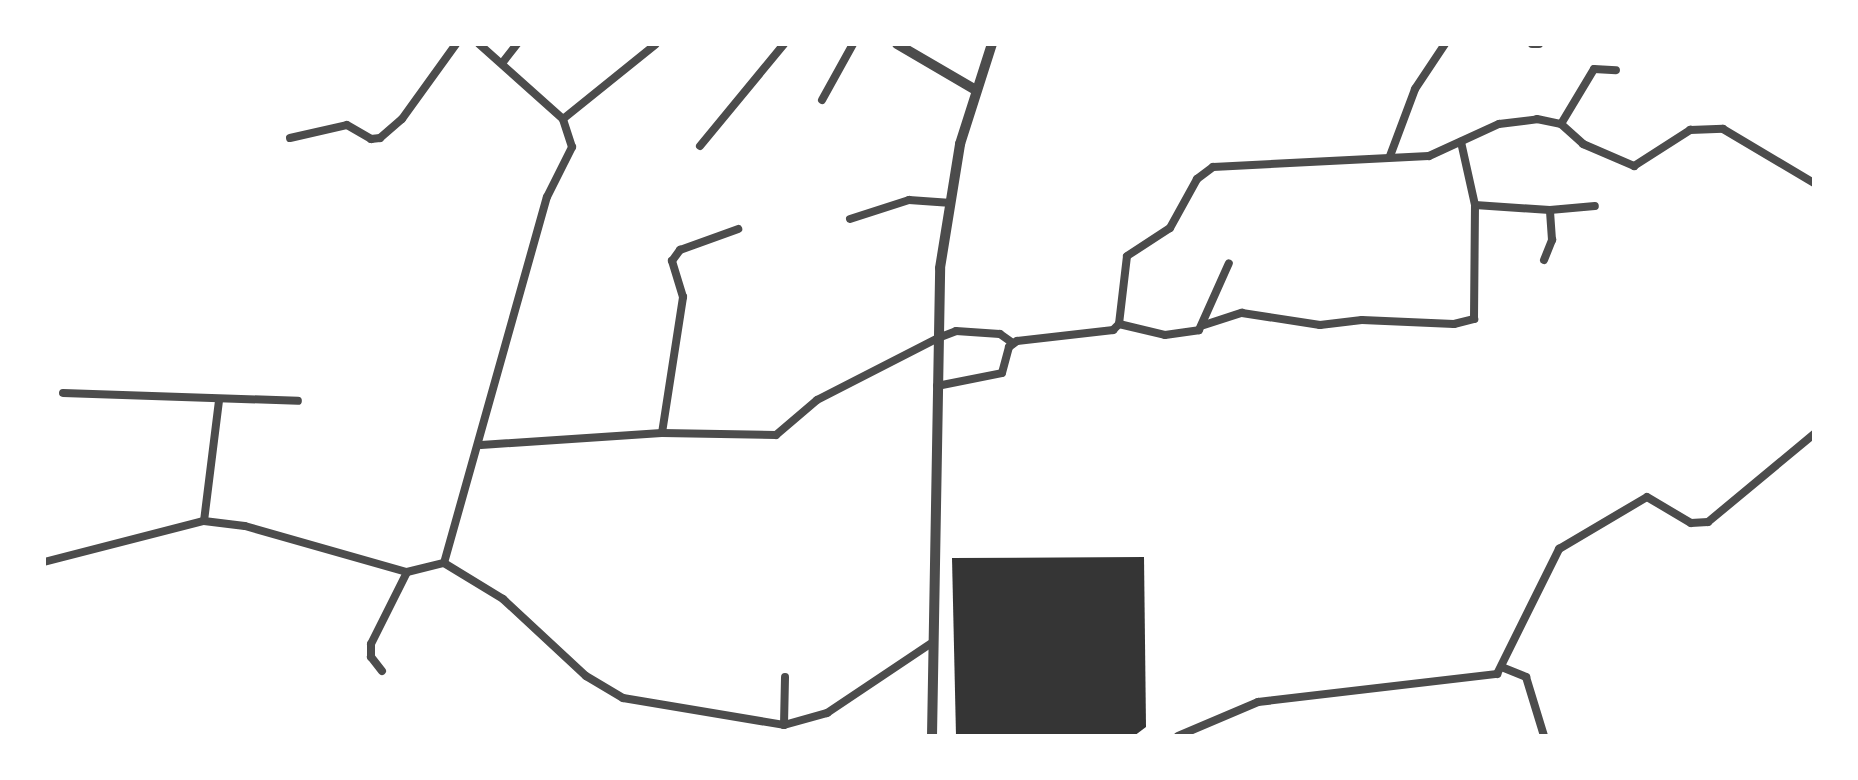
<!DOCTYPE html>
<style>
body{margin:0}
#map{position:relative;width:1858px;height:780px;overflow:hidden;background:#fff;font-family:"Sofia Sans Condensed",sans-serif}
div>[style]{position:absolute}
.building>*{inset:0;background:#353535}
.minor>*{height:8px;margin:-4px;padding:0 4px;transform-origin:4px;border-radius:4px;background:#4c4c4c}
.tertiary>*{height:10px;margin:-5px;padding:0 5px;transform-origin:5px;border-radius:5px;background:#4c4c4c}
span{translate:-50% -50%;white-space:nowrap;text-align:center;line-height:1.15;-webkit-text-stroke:6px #fff;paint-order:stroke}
.frame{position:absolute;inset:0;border:46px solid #fff;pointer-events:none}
</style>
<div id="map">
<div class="building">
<i style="clip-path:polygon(1144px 557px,1146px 727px,1134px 736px,956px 736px,952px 558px)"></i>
</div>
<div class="minor">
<i style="left:1532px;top:44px;width:7px"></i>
<i style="left:503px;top:62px;width:23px;rotate:-52deg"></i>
<i style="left:822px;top:100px;width:64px;rotate:-61deg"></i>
<i style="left:563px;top:119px;width:119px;rotate:-38.9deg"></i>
<i style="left:1561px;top:124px;width:64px;rotate:-59deg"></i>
<i style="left:1594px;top:69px;width:22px;rotate:3deg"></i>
<i style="left:290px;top:138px;width:58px;rotate:-12.8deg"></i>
<i style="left:347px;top:125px;width:28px;rotate:30deg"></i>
<i style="left:371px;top:139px;width:9px;rotate:-6deg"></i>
<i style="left:380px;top:138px;width:29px;rotate:-41deg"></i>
<i style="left:402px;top:119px;width:92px;rotate:-54.2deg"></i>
<i style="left:700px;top:146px;width:132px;rotate:-50.5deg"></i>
<i style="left:1390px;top:156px;width:72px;rotate:-69.5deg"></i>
<i style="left:1415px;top:89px;width:54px;rotate:-56.3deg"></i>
<i style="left:1475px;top:205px;width:75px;rotate:3.8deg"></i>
<i style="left:1550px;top:210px;width:45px;rotate:-5.1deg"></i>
<i style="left:850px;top:219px;width:62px;rotate:-17.9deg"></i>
<i style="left:909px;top:200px;width:39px;rotate:4deg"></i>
<i style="left:1544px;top:260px;width:22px;rotate:-68deg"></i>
<i style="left:1552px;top:240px;width:30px;rotate:-94deg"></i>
<i style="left:1119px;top:324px;width:47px;rotate:13.4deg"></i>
<i style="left:1165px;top:335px;width:34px;rotate:-8deg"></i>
<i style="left:1199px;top:330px;width:73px;rotate:-65.9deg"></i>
<i style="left:1204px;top:325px;width:40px;rotate:-18deg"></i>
<i style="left:1242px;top:313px;width:79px;rotate:8.7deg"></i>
<i style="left:1320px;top:325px;width:42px;rotate:-6.8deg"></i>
<i style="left:1362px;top:320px;width:92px;rotate:2.5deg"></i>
<i style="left:1454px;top:324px;width:21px;rotate:-14deg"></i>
<i style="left:1474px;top:319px;width:114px;rotate:-89.5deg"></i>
<i style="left:1475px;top:205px;width:65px;rotate:-102.5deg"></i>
<i style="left:937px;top:386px;width:66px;rotate:-11.3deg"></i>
<i style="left:1002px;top:373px;width:27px;rotate:-75deg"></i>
<i style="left:1009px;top:347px;width:10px;rotate:-37deg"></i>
<i style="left:1017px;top:341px;width:97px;rotate:-6.5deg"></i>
<i style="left:1113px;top:330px;width:8px;rotate:-45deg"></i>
<i style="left:1119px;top:324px;width:68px;rotate:-83.3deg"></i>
<i style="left:1127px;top:256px;width:51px;rotate:-33.1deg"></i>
<i style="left:1170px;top:228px;width:56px;rotate:-61.1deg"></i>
<i style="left:1197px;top:179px;width:20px;rotate:-37deg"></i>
<i style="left:1213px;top:167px;width:216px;rotate:-2.9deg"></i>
<i style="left:1429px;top:156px;width:77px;rotate:-24.6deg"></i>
<i style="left:1499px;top:124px;width:38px;rotate:-7deg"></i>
<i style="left:1537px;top:119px;width:25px;rotate:12deg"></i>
<i style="left:1561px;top:124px;width:30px;rotate:42deg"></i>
<i style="left:1583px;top:144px;width:56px;rotate:23.3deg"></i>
<i style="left:1634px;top:166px;width:67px;rotate:-32.7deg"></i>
<i style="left:1690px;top:130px;width:33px;rotate:-2deg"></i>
<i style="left:1723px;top:129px;width:106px;rotate:30.7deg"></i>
<i style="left:63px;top:393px;width:235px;rotate:1.9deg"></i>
<i style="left:662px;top:433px;width:138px;rotate:-81.2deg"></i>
<i style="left:683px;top:297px;width:38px;rotate:-107deg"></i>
<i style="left:672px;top:261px;width:14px;rotate:-54deg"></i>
<i style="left:680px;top:250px;width:62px;rotate:-19.9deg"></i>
<i style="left:481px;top:445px;width:181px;rotate:-3.8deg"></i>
<i style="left:662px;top:433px;width:114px;rotate:1deg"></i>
<i style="left:776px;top:435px;width:54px;rotate:-40.5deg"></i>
<i style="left:817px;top:400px;width:136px;rotate:-27.1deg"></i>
<i style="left:938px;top:338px;width:19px;rotate:-21deg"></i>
<i style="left:956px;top:331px;width:44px;rotate:3.9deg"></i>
<i style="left:1000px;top:334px;width:16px;rotate:35deg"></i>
<i style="left:204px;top:521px;width:122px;rotate:-82.9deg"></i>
<i style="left:44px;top:562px;width:165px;rotate:-14.4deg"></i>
<i style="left:204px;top:521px;width:41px;rotate:7deg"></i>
<i style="left:245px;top:526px;width:168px;rotate:15.9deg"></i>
<i style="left:407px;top:572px;width:38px;rotate:-14deg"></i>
<i style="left:444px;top:563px;width:69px;rotate:31.4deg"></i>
<i style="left:503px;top:599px;width:113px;rotate:42.9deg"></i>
<i style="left:586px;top:676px;width:43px;rotate:30.7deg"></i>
<i style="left:623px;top:698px;width:163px;rotate:9.5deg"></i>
<i style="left:784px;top:725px;width:45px;rotate:-15.6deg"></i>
<i style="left:827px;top:713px;width:124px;rotate:-33.8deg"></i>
<i style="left:444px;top:563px;width:380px;rotate:-74.3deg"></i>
<i style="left:547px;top:197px;width:56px;rotate:-63.4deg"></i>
<i style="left:572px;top:147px;width:29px;rotate:-108deg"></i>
<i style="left:563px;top:119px;width:113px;rotate:-138.2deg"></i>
<i style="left:1504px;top:668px;width:24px;rotate:22deg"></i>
<i style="left:1526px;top:677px;width:62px;rotate:73deg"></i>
<i style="left:382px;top:671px;width:18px;rotate:-128deg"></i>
<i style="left:371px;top:657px;width:13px;rotate:-90deg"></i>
<i style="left:371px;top:644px;width:80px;rotate:-63.4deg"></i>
<i style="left:784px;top:725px;width:48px;rotate:-88.8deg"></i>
<i style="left:1178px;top:736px;width:87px;rotate:-23deg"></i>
<i style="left:1258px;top:702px;width:241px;rotate:-6.7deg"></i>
<i style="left:1497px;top:674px;width:140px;rotate:-63.6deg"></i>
<i style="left:1559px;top:549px;width:102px;rotate:-30.6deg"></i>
<i style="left:1647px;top:497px;width:51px;rotate:30.6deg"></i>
<i style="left:1691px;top:523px;width:17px;rotate:-3deg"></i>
<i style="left:1708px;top:522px;width:138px;rotate:-39.7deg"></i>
</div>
<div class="tertiary">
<i style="left:897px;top:44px;width:89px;rotate:30.3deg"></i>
<i style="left:932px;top:736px;width:468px;rotate:-89deg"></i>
<i style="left:940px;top:268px;width:126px;rotate:-80.8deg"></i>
<i style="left:960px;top:144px;width:105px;rotate:-72.3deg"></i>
</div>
<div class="frame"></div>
</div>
